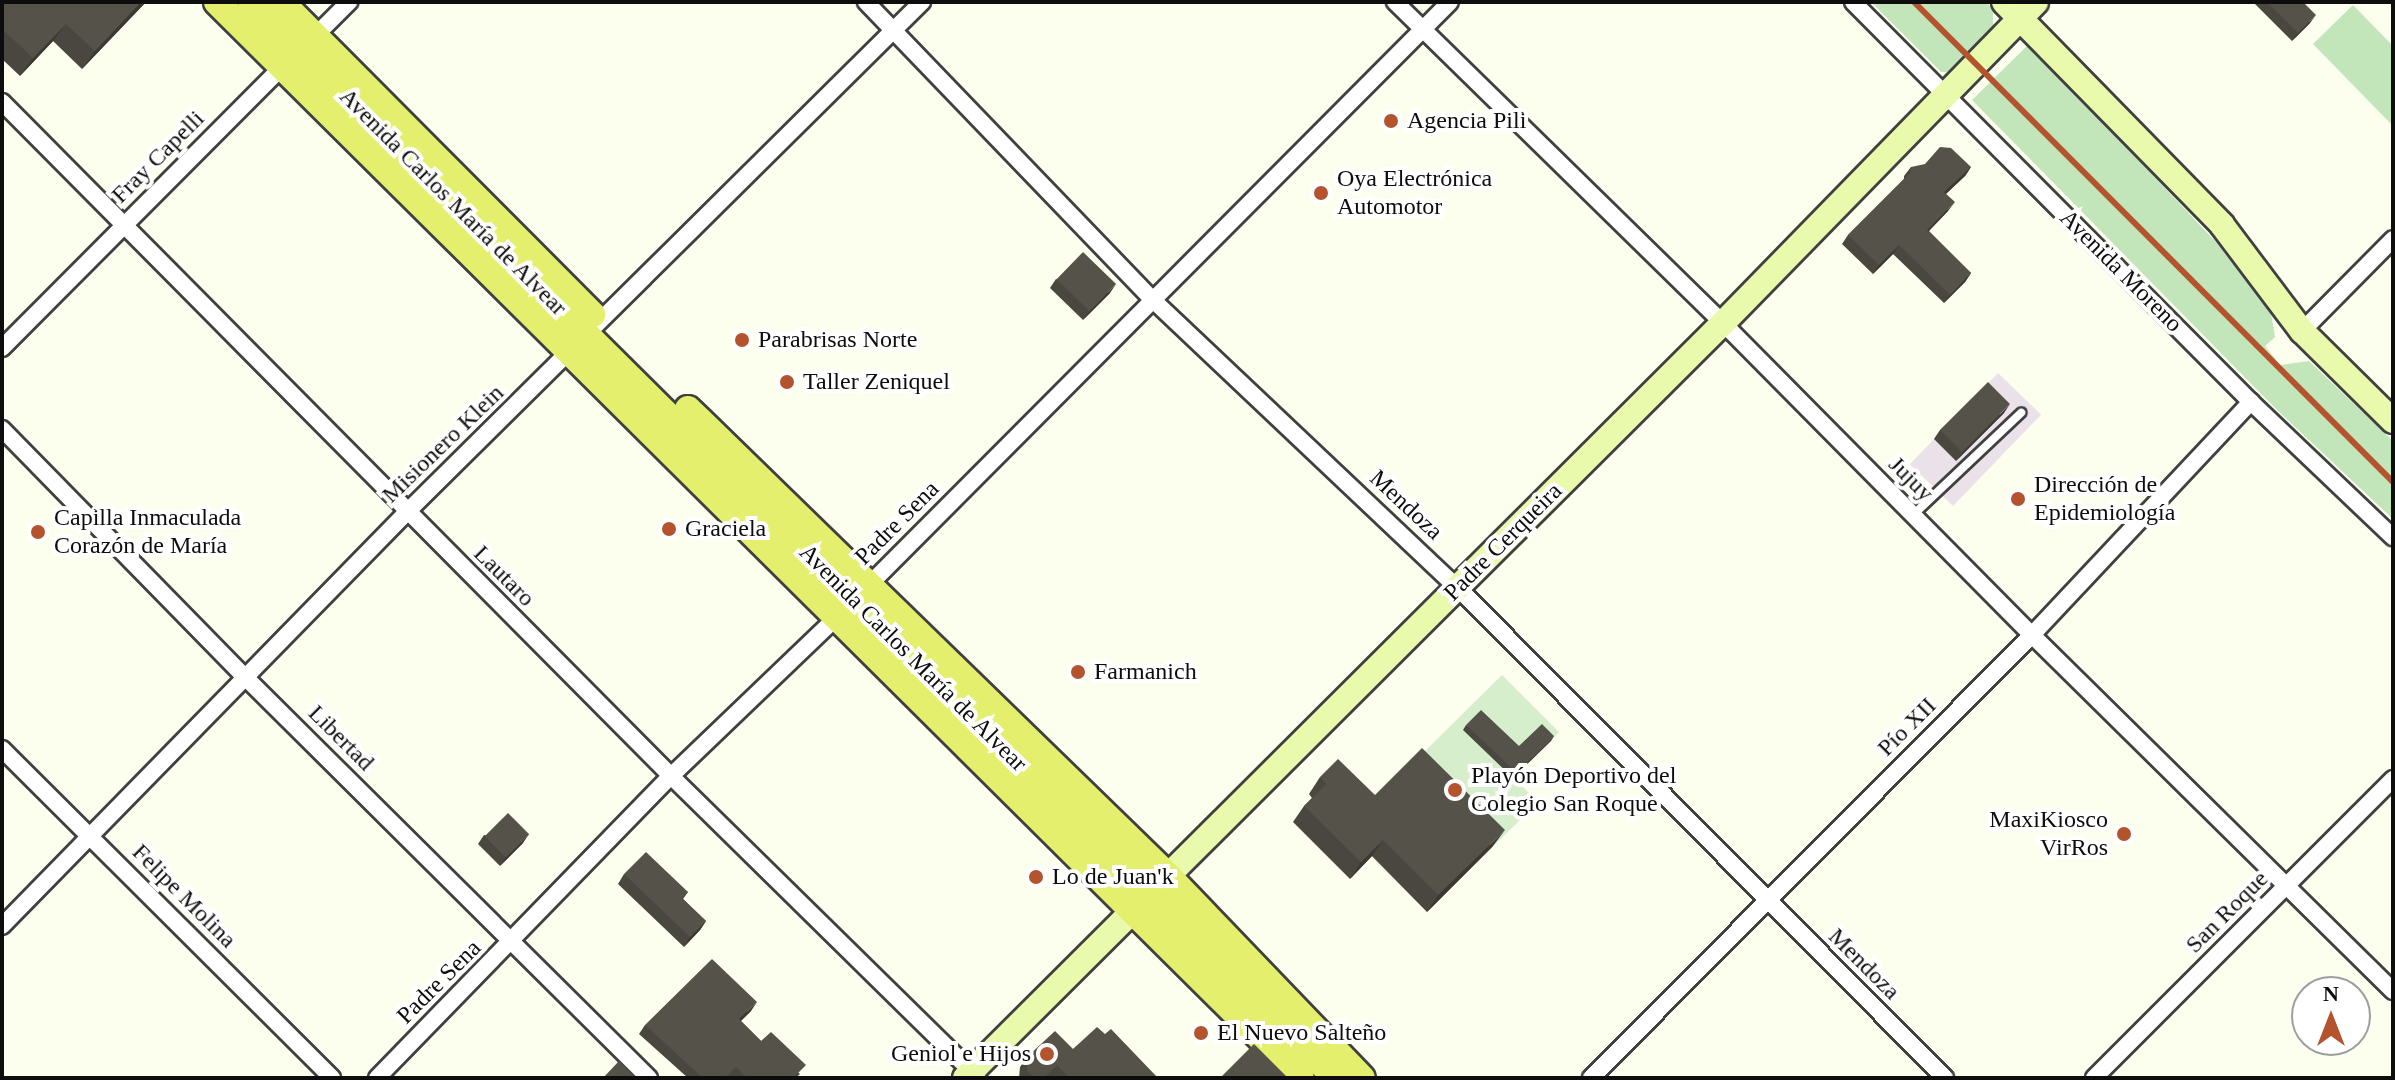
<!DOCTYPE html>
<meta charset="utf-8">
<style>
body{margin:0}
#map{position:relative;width:2395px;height:1080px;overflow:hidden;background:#fcfeee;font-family:Georgia,serif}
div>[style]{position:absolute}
.industrial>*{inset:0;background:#ebe2e9;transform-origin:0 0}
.green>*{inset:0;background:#c2e6ba}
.pitch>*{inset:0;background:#d6eecb}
.roads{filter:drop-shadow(2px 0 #404040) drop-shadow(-2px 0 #404040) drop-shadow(0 2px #404040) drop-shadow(0 -2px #404040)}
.lane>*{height:8px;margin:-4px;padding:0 4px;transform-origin:4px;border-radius:4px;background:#fff}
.street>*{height:16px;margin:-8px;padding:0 8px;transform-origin:8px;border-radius:8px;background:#fff}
.secondary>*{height:24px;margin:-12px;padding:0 12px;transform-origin:12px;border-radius:12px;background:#e9faad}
.primary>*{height:26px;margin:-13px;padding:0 13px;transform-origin:13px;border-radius:13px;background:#e4ef6d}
.rail>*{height:6px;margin:-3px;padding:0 3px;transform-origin:3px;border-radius:3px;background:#b4542e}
.wall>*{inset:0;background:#494740}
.shaded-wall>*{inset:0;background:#3c3934}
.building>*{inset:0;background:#55524a;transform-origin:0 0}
.dots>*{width:22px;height:22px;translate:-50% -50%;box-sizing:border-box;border:4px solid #fff;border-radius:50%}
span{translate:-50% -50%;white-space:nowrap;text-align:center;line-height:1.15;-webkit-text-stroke:8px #fff;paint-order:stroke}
.poi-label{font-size:24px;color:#0d0d0d}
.left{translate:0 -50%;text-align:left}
.right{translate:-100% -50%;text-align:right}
.street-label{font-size:24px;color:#0d0d0d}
.frame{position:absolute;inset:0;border:4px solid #0d0d0d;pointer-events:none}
.north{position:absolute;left:2291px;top:976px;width:80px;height:80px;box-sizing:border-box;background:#fff;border:2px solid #9e9e9e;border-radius:50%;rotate:0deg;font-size:22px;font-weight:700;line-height:32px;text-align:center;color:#0d0d0d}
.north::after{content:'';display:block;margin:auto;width:28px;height:36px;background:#b4542e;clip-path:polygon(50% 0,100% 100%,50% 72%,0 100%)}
</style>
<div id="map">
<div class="industrial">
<i style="left:1998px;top:373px;width:60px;height:127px;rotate:44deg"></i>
</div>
<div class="green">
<i style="clip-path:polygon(1871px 2px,1986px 2px,1993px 8px,1993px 32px,1957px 72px,1941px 72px)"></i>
<i style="clip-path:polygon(2353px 5px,2393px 46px,2393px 126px,2313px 44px)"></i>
<i style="clip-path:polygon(2029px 44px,2215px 241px,2271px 313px,2275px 337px,2265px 346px,2280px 365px,2309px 361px,2393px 441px,2393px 519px,2277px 410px,1972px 100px)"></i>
</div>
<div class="pitch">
<i style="clip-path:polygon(1502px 675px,1559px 732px,1514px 778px,1538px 802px,1427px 912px,1345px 830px)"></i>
</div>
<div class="roads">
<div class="lane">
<i style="left:1913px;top:515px;width:149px;rotate:-43.4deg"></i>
</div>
<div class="street">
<i style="left:866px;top:2px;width:414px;rotate:46.1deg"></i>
<i style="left:1153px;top:300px;width:419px;rotate:43.4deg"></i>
<i style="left:1458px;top:588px;width:691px;rotate:45.18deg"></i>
<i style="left:1395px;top:2px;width:459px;rotate:44.4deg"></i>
<i style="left:1723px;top:323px;width:439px;rotate:45.3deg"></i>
<i style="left:2032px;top:635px;width:507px;rotate:44.6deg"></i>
<i style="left:1853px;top:2px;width:564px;rotate:45.14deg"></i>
<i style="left:2251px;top:402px;width:196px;rotate:43.6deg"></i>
<i style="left:309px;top:42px;width:57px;rotate:-45deg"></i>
<i style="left:2px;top:102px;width:950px;rotate:45.21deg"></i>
<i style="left:671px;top:776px;width:429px;rotate:44.5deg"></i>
<i style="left:2302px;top:331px;width:129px;rotate:-45.3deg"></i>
<i style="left:2px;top:348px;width:402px;rotate:-45.1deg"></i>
<i style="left:2px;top:429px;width:349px;rotate:45.6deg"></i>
<i style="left:246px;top:678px;width:568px;rotate:44.79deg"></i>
<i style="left:864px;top:590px;width:830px;rotate:-45.1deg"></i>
<i style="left:2px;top:749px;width:466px;rotate:44.9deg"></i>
<i style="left:2px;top:926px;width:579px;rotate:-45.63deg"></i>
<i style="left:407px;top:512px;width:725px;rotate:-44.72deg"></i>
<i style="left:377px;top:1078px;width:421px;rotate:-45.8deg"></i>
<i style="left:671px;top:776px;width:237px;rotate:-43.8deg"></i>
<i style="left:1591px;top:1078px;width:625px;rotate:-45.13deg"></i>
<i style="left:2032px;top:635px;width:320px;rotate:-46.8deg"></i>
<i style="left:2094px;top:1078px;width:423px;rotate:-45deg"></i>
</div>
<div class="secondary">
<i style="left:2004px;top:2px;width:312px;rotate:45.6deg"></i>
<i style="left:2222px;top:225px;width:133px;rotate:53deg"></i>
<i style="left:2302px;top:331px;width:128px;rotate:44.7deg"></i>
<i style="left:965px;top:1078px;width:1070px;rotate:-44.89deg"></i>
<i style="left:1723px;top:323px;width:448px;rotate:-45.7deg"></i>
</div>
<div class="primary">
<i style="left:217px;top:2px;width:1527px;rotate:44.79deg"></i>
<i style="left:251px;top:2px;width:1528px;rotate:44.76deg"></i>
<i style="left:281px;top:2px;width:441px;rotate:45.1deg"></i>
<i style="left:688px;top:409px;width:670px;rotate:44.21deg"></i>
<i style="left:1168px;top:876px;width:280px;rotate:46.2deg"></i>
</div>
</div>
<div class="rail">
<i style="left:1914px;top:2px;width:678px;rotate:45.06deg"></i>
</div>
<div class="wall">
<i style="clip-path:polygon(2px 2px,146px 2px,82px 69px,53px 41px,20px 76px,2px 59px)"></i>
<i style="clip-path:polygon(2253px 2px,2303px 2px,2310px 23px,2292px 41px)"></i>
<i style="clip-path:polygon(1911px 167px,1971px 167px,1965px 176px,1946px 194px,1948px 211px,1929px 231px,1971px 273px,1965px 282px,1944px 303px,1893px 254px,1873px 274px,1842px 244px,1848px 235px,1904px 179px,1904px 176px)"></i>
<i style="clip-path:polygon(1056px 279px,1110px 293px,1083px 320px,1050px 288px)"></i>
<i style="clip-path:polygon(2004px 413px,1956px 461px,1934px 439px,1940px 430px)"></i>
<i style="clip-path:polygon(1466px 725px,1519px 746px,1554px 736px,1513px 778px,1463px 730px)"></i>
<i style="clip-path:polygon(1320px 777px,1375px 795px,1493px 846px,1427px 912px,1372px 856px,1350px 879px,1293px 822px,1304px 806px,1312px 798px,1309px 794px)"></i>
<i style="clip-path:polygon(484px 835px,523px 843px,500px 866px,478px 844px)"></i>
<i style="clip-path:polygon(624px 874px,688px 892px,683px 899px,706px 921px,700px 930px,684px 947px,618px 884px)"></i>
<i style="clip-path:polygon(751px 1011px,741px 1021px,761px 1041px,800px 1074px,795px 1078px,733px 1078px,730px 1076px,728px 1078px,688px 1078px,639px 1034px,645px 1025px)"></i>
<i style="clip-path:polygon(1105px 1034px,1158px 1078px,1052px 1078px,1050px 1076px,1048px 1078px,1019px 1078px,1020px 1067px,1027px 1057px,1073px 1049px)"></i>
</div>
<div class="shaded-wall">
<i style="clip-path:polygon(141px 2px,146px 2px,82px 69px,95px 51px)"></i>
<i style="clip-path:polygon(2316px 15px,2310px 23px,2292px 41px,2298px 33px)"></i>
<i style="clip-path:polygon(66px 24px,53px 41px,20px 76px,33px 58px)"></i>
<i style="clip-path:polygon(1971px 167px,1965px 176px,1938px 201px,1944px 192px)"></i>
<i style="clip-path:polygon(1955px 202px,1948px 211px,1921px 239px,1927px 230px)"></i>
<i style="clip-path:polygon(1899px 245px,1893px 254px,1873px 274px,1879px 265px)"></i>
<i style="clip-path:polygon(1971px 273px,1965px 282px,1944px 303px,1950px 295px)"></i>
<i style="clip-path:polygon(1116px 284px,1110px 293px,1083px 320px,1090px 311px)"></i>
<i style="clip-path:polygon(2010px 404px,2004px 413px,1956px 461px,1963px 452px)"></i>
<i style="clip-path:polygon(1554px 736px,1551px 741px,1513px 778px,1517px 773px)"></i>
<i style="clip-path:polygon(1505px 830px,1493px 846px,1427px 912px,1438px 895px)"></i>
<i style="clip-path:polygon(529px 834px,523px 843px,500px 866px,506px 857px)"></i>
<i style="clip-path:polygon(1383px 840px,1372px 856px,1350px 879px,1361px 862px)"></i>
<i style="clip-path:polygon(706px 921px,700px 930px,684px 947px,690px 937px)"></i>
<i style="clip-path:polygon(757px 1002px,751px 1011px,733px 1028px,739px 1019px)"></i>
</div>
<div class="building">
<i style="clip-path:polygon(2px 2px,141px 2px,95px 51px,66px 24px,33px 58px,2px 29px)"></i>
<i style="clip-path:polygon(2267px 2px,2303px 2px,2316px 15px,2298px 33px)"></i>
<i style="clip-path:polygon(1940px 147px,1951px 148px,1971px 167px,1944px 192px,1955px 202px,1927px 230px,1971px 273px,1950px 295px,1899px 245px,1879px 265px,1848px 235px,1910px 173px,1911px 167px,1925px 164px)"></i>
<i style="left:1083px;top:252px;width:46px;height:38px;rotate:44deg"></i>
<i style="left:1988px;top:382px;width:31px;height:68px;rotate:45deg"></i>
<i style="clip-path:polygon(1481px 710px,1519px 746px,1542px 724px,1554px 736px,1517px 773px,1466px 725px)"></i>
<i style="clip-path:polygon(1422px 748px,1505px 830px,1438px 895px,1383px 840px,1361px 862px,1304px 806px,1326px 784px,1320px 777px,1338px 759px,1375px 795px)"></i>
<i style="left:508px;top:813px;width:30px;height:33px;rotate:45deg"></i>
<i style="clip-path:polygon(646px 852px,688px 892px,682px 898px,706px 921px,690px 937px,624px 874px)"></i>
<i style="clip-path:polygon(712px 959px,757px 1002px,739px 1019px,761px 1041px,771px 1032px,806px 1065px,793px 1078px,747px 1078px,736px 1067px,725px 1078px,703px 1078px,645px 1025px)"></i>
<i style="clip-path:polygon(1097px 1027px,1105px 1034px,1111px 1029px,1158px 1078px,1069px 1078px,1057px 1065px,1044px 1078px,1034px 1078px,1027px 1071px,1027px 1057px,1055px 1031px,1073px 1049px)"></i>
<i style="clip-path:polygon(1254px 1044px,1288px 1078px,1220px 1078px)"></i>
<i style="clip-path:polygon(619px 1061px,636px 1078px,603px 1078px)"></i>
</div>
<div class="dots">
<i style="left:1391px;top:121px;background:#b4542e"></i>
<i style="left:1321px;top:193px;background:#b4542e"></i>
<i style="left:742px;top:340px;background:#b4542e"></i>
<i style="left:787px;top:382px;background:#b4542e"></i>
<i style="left:2018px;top:499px;background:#b4542e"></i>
<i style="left:669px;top:529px;background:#b4542e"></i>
<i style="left:38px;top:532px;background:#b4542e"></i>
<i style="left:1078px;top:672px;background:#b4542e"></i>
<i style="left:1455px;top:790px;background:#b4542e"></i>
<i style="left:2124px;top:834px;background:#b4542e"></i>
<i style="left:1036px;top:877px;background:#b4542e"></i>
<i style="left:1201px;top:1033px;background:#b4542e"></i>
<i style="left:1047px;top:1054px;background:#b4542e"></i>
</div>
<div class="poi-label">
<span class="left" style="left:1407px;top:121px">Agencia Pili</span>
<span class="left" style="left:1337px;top:193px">Oya Electrónica<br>Automotor</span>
<span class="left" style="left:758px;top:340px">Parabrisas Norte</span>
<span class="left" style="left:803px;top:382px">Taller Zeniquel</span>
<span class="left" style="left:2034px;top:499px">Dirección de<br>Epidemiología</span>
<span class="left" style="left:54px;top:532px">Capilla Inmaculada<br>Corazón de María</span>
<span class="left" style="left:685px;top:529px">Graciela</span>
<span class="left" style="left:1094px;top:672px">Farmanich</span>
<span class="left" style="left:1471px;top:790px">Playón Deportivo del<br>Colegio San Roque</span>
<span class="right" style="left:2108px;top:834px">MaxiKiosco<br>VirRos</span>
<span class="left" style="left:1052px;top:877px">Lo de Juan'k</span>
<span class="left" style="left:1217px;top:1033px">El Nuevo Salteño</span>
<span class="right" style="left:1031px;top:1054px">Geniol e Hijos</span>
</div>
<div class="street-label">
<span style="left:158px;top:157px;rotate:-45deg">Fray Capelli</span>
<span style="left:453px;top:202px;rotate:45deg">Avenida Carlos María de Alvear</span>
<span style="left:2121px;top:271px;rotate:45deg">Avenida Moreno</span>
<span style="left:443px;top:444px;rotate:-44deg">Misionero Klein</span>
<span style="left:1911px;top:479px;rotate:45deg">Jujuy</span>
<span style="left:1406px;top:505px;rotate:43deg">Mendoza</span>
<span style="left:897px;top:523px;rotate:-45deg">Padre Sena</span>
<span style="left:1503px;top:542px;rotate:-45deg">Padre Cerqueira</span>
<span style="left:504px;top:576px;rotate:45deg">Lautaro</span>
<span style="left:913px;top:658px;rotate:45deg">Avenida Carlos María de Alvear</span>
<span style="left:1907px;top:727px;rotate:-45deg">Pío XII</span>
<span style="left:341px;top:738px;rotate:45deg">Libertad</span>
<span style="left:184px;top:896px;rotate:45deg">Felipe Molina</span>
<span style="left:2227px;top:912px;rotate:-45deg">San Roque</span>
<span style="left:1864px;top:964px;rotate:45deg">Mendoza</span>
<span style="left:439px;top:982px;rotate:-45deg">Padre Sena</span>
</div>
<div class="frame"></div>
<div class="north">N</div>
</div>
